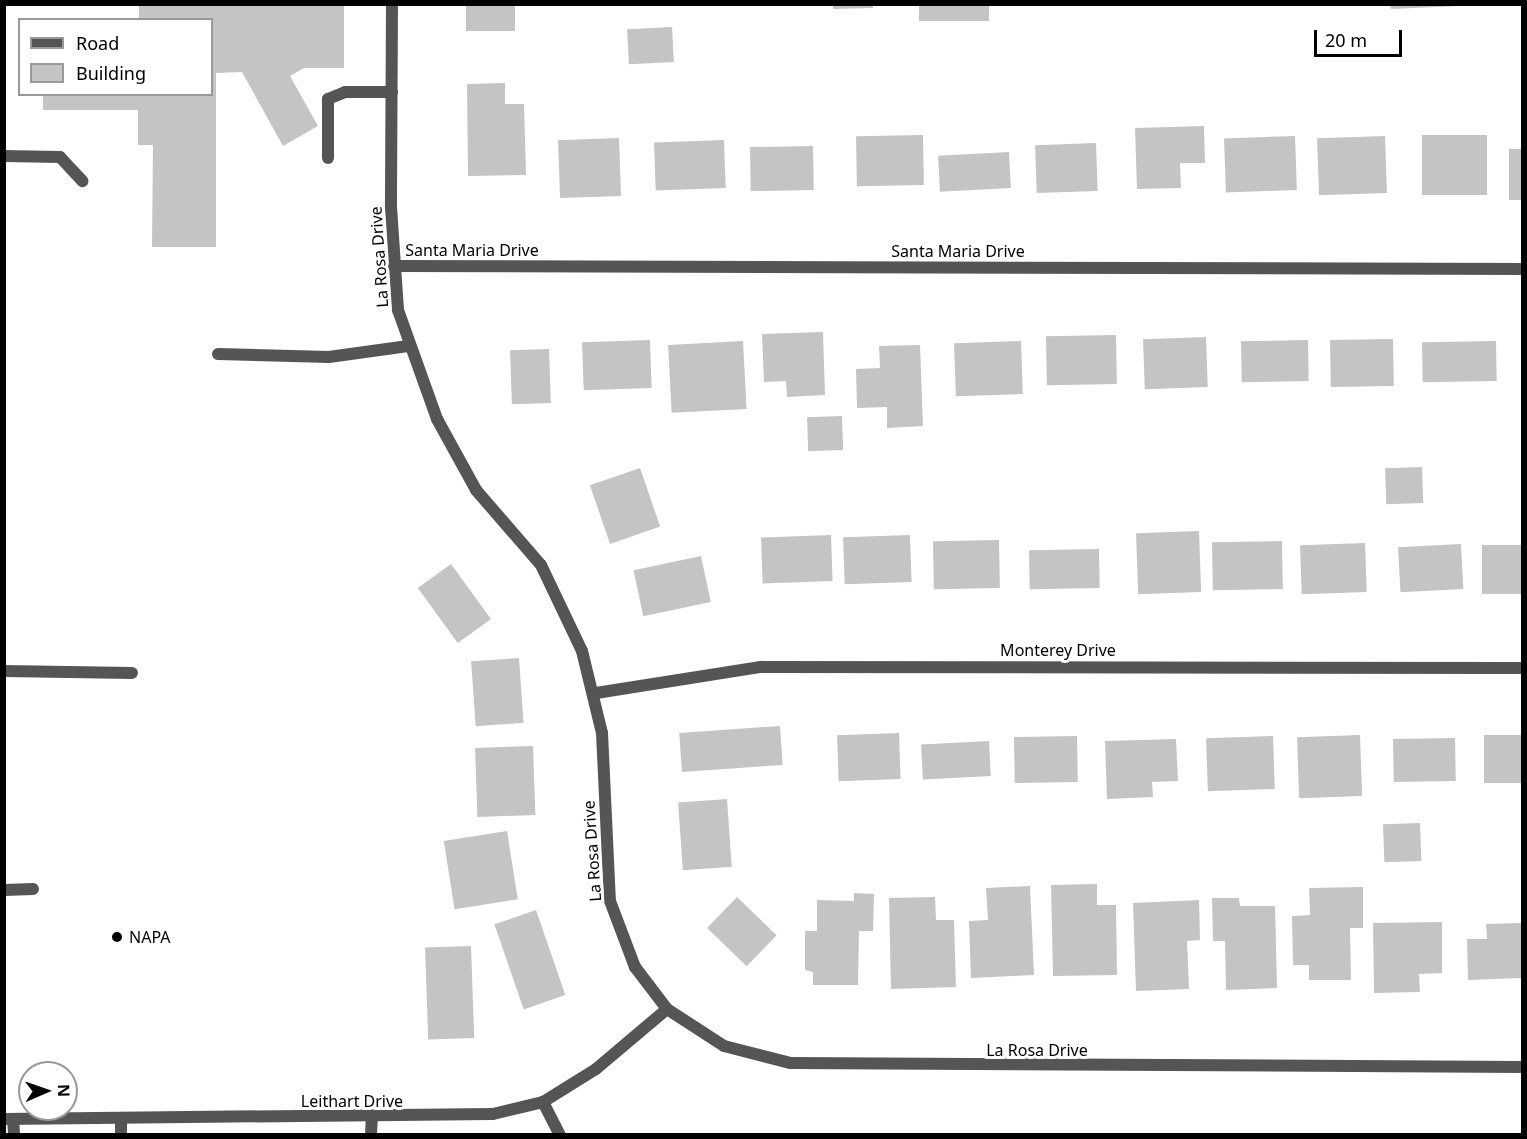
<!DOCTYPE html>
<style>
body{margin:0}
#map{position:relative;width:1527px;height:1139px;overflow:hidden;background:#fff;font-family:"Noto Sans",sans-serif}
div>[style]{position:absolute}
.building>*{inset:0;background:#c4c4c4;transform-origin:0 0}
.lane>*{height:12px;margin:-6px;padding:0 6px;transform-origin:6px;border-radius:6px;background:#555}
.street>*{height:12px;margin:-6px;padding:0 6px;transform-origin:6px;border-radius:6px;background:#555}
.dots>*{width:16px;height:16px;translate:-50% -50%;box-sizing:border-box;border:3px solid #fff;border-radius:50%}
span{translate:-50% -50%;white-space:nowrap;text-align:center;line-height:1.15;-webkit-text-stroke:6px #fff;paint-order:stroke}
.street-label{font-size:16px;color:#000}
.poi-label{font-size:16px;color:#000}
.left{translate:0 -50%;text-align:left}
.frame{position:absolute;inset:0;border:6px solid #000;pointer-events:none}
.legend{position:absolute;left:18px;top:18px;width:195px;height:78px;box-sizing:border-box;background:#fff;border:2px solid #999;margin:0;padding:8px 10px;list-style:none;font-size:18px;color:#000}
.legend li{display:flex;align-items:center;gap:12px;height:30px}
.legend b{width:30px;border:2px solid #999}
.north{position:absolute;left:18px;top:1061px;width:60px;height:60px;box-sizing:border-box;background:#fff;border:2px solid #999;border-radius:50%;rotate:88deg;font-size:16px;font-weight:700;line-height:24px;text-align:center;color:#000}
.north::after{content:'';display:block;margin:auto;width:21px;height:27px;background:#000;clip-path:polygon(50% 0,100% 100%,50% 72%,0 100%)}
.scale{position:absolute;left:1314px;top:30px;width:88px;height:27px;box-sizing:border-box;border:3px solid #000;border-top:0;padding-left:8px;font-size:18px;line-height:21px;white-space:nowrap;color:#000;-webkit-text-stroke:4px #fff;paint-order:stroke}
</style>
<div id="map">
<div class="building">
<i style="clip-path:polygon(139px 4px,344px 4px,344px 68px,304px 68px,290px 76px,318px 126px,283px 146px,242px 72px,216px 73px,216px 247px,152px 247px,153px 145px,138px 145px,138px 110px,43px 110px,43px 94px,212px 94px,212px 20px,139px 20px)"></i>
<i style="left:466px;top:4px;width:49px;height:27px"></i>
<i style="clip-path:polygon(833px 4px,873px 4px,873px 8px,833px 9px)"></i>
<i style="left:919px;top:4px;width:70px;height:17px"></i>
<i style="clip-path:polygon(1390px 4px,1460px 4px,1460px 6px,1391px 9px)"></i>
<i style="left:672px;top:27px;width:35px;height:45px;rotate:87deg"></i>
<i style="clip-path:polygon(505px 83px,505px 104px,524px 104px,526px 175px,468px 176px,467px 84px)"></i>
<i style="clip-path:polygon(1204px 126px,1205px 163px,1180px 163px,1181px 188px,1137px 189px,1135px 128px)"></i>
<i style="left:923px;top:135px;width:50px;height:67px;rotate:89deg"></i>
<i style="left:1422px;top:135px;width:65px;height:60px"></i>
<i style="left:1295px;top:136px;width:54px;height:71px;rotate:88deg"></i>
<i style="left:1385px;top:136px;width:57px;height:68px;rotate:88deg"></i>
<i style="left:619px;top:138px;width:58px;height:61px;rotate:88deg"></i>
<i style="left:724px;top:140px;width:48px;height:70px;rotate:88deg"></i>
<i style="left:1096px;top:143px;width:48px;height:61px;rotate:88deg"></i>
<i style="left:813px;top:146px;width:44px;height:63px;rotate:89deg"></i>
<i style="left:1509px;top:149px;width:13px;height:51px"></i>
<i style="left:1009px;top:152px;width:36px;height:71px;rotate:87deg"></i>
<i style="clip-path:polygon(823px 332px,825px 395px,787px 397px,786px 381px,764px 382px,762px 334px)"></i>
<i style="left:1116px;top:335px;width:49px;height:70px;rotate:89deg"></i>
<i style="left:1206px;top:337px;width:50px;height:63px;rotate:88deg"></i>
<i style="left:1393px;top:339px;width:47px;height:63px;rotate:89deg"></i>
<i style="left:650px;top:340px;width:48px;height:68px;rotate:88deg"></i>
<i style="left:1308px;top:340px;width:41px;height:67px;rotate:89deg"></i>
<i style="left:743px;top:341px;width:68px;height:75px;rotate:87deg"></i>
<i style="left:1021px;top:341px;width:53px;height:67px;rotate:88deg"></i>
<i style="left:1496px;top:341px;width:40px;height:74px;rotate:89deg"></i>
<i style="clip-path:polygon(920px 345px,923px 426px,887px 428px,887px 407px,857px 408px,856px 369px,880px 368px,879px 346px)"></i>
<i style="left:549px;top:349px;width:54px;height:39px;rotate:88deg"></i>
<i style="left:842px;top:416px;width:34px;height:35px;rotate:88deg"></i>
<i style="left:1422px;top:467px;width:36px;height:37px;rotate:88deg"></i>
<i style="left:640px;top:468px;width:62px;height:53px;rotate:71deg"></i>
<i style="left:1199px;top:531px;width:61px;height:63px;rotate:88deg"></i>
<i style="left:831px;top:535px;width:46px;height:70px;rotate:88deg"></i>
<i style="left:910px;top:535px;width:47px;height:67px;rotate:88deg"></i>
<i style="left:999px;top:540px;width:48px;height:66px;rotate:89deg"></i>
<i style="left:1282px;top:541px;width:48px;height:70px;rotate:89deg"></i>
<i style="left:1365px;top:543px;width:49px;height:65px;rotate:88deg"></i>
<i style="left:1461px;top:544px;width:45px;height:63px;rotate:87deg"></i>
<i style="left:1522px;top:545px;width:49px;height:40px;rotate:90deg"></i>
<i style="left:1099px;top:549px;width:39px;height:70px;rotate:89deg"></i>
<i style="left:701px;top:556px;width:47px;height:69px;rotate:78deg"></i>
<i style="left:451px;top:564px;width:68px;height:41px;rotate:54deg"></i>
<i style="left:519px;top:658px;width:65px;height:48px;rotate:86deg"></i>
<i style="left:780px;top:726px;width:39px;height:101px;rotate:86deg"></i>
<i style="left:899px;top:733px;width:46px;height:62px;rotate:88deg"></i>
<i style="left:1360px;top:735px;width:61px;height:63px;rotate:88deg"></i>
<i style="left:1522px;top:735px;width:48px;height:38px;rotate:90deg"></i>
<i style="left:1077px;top:736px;width:46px;height:63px;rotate:89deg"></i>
<i style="left:1273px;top:736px;width:53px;height:67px;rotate:88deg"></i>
<i style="left:1455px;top:738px;width:43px;height:62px;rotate:89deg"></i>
<i style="clip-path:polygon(1176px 739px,1178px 781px,1152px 782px,1153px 797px,1107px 799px,1105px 741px)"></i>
<i style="left:989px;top:741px;width:35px;height:68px;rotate:87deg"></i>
<i style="left:533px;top:746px;width:69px;height:58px;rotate:88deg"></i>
<i style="left:727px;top:799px;width:68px;height:49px;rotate:86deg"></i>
<i style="left:1420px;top:823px;width:38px;height:37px;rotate:88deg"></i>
<i style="left:507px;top:831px;width:69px;height:64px;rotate:81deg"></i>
<i style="clip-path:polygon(1097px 884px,1097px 905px,1116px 905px,1117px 975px,1053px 976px,1051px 885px)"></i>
<i style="clip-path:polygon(1030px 886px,1034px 975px,971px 978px,969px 921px,988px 920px,986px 888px)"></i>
<i style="clip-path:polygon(1363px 887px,1363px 928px,1350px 928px,1351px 980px,1309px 980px,1309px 965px,1293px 965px,1292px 916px,1310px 915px,1309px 888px)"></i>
<i style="clip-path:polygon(854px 893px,874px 894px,873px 931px,859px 931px,858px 985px,813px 985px,813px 972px,805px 970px,805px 931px,817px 931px,817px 900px,854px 901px)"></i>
<i style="left:737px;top:897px;width:55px;height:43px;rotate:44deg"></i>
<i style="clip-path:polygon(935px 897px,936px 920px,954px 920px,956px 987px,891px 989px,889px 898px)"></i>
<i style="clip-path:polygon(1212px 898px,1239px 898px,1240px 906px,1275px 906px,1277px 988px,1226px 990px,1225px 941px,1213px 941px)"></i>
<i style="clip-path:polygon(1199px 900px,1200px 940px,1187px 941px,1189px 989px,1136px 991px,1133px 903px)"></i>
<i style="left:536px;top:910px;width:90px;height:44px;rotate:71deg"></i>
<i style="clip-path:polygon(1442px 922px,1442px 973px,1419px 974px,1420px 992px,1374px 993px,1373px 923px)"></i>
<i style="clip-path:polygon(1522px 923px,1522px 978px,1468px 980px,1467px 939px,1487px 939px,1486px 924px)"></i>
<i style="left:471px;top:946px;width:92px;height:46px;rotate:88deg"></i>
</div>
<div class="lane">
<i style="left:4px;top:156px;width:56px;rotate:1deg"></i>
<i style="left:60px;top:157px;width:33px;rotate:47deg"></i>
<i style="left:328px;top:158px;width:59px;rotate:-90deg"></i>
<i style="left:328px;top:99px;width:18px;rotate:-22deg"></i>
<i style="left:345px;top:92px;width:47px"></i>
<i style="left:218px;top:354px;width:111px;rotate:1.5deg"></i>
<i style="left:329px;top:357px;width:80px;rotate:-7.9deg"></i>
<i style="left:4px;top:671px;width:128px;rotate:0.9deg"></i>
<i style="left:4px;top:890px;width:29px;rotate:-2deg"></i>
<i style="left:543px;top:1102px;width:36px;rotate:63deg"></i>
<i style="left:121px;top:1118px;width:16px;rotate:90deg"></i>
<i style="left:13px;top:1119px;width:15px;rotate:86deg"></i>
<i style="left:371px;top:1134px;width:17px;rotate:-87deg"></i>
</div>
<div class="street">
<i style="left:392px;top:4px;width:203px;rotate:90.3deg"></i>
<i style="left:391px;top:207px;width:103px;rotate:86.1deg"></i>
<i style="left:398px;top:310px;width:116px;rotate:70.3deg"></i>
<i style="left:437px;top:419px;width:81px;rotate:61.2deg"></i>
<i style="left:476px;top:490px;width:99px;rotate:49.1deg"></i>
<i style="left:541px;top:565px;width:95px;rotate:64.5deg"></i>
<i style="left:582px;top:651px;width:84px;rotate:76.3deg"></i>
<i style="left:602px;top:733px;width:168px;rotate:87.3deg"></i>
<i style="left:610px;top:901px;width:71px;rotate:69.3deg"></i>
<i style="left:635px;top:967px;width:53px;rotate:52.7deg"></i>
<i style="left:667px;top:1009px;width:68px;rotate:33deg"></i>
<i style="left:724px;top:1046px;width:68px;rotate:14.4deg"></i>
<i style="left:790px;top:1063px;width:732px;rotate:0.31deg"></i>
<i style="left:394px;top:266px;width:1128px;rotate:0.15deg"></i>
<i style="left:596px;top:693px;width:167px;rotate:-9deg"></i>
<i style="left:761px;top:667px;width:761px;rotate:0.08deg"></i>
<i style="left:4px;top:1119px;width:489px;rotate:-0.6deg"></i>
<i style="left:493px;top:1114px;width:51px;rotate:-13.5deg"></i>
<i style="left:543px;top:1102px;width:62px;rotate:-31.9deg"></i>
<i style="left:596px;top:1069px;width:93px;rotate:-40.2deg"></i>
</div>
<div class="dots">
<i style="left:117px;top:937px;background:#000"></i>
</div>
<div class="street-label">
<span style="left:472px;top:250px">Santa Maria Drive</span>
<span style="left:958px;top:251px">Santa Maria Drive</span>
<span style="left:379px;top:257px;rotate:-94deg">La Rosa Drive</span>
<span style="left:1058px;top:650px">Monterey Drive</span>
<span style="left:592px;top:851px;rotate:-94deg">La Rosa Drive</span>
<span style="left:1037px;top:1050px">La Rosa Drive</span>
<span style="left:352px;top:1101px">Leithart Drive</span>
</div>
<div class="poi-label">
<span class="left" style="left:129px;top:937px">NAPA</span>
</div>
<div class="frame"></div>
<ul class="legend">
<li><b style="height:8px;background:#555"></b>Road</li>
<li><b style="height:16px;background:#c4c4c4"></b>Building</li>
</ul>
<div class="north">N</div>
<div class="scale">20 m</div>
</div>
